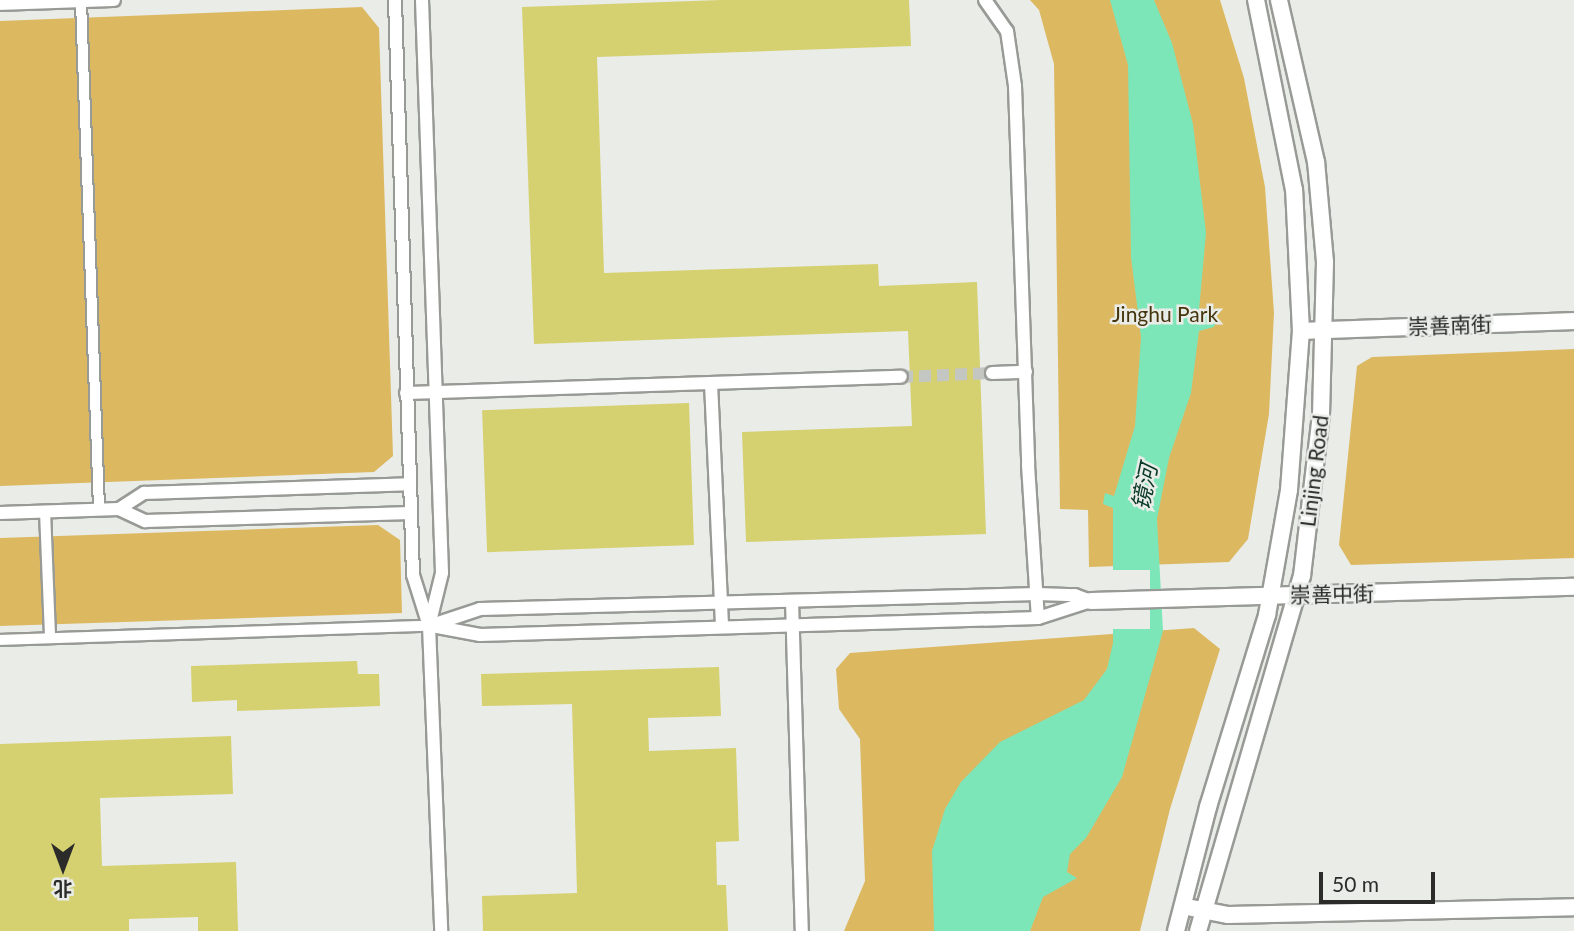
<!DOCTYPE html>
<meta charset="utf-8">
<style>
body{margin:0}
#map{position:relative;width:1574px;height:931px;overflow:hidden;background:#eaece8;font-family:Lato,"Noto Sans SC",sans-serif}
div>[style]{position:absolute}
.green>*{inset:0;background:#dcb861}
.water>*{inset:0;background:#7ce6b9}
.pier>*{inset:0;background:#eaece8;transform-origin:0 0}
.building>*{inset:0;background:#d5d070;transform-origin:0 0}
.minor-tunnel>*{height:12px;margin-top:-6px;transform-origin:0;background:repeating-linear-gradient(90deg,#c4c6c2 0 12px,transparent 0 18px)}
.roads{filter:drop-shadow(2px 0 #989a96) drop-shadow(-2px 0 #989a96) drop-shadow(0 2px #989a96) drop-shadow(0 -2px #989a96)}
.pedestrian>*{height:10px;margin:-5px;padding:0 5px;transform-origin:5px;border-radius:5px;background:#fff}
.minor>*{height:12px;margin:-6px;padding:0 6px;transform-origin:6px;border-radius:6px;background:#fff}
.tertiary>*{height:16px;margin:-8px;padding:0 8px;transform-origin:8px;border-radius:8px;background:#fff}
span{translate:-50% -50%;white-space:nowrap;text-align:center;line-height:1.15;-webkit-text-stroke:5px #eaece8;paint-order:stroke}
.park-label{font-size:21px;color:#44350c}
.street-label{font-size:21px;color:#2b2c2a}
.water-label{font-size:23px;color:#0a3a28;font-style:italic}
.north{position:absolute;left:28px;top:833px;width:70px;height:70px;-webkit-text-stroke:5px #eaece8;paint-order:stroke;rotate:180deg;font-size:19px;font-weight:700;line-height:28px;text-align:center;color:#2b2c2a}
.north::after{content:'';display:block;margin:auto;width:24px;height:32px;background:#2b2c2a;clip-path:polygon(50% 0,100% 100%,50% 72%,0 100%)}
.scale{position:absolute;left:1319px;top:872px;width:116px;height:32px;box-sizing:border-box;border:4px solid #2b2c2a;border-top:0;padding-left:9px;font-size:21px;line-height:24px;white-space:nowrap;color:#2b2c2a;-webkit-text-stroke:5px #eaece8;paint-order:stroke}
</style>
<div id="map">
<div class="green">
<i style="clip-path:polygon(1030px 0,1220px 0,1244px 78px,1265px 187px,1274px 313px,1269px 414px,1248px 539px,1229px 562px,1089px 567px,1088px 510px,1060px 509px,1054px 64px,1039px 10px)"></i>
<i style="clip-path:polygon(362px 7px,379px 28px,393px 456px,374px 472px,0 486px,0 21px)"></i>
<i style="clip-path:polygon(1574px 349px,1574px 558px,1351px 565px,1339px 545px,1357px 366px,1372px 357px)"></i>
<i style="clip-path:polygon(378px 525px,400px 540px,402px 613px,0 626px,0 538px)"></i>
<i style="clip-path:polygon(1194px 628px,1220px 649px,1170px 809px,1140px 931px,844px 931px,865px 881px,860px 739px,839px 709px,836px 669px,850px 653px)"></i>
</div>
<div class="water">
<i style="clip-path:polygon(1110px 0,1154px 0,1172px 43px,1193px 124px,1206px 233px,1199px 310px,1217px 318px,1214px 327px,1199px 331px,1191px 393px,1169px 458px,1157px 519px,1163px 631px,1122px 777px,1086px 838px,1070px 854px,1067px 872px,1077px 878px,1043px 897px,1030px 931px,934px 931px,932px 851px,945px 809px,961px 782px,1000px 742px,1084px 700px,1107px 669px,1113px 643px,1113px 508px,1103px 504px,1105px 493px,1114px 496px,1135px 426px,1141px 337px,1131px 257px,1128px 65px)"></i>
</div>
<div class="pier">
<i style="left:1109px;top:570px;width:41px;height:59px"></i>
</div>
<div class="building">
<i style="clip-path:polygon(721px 0,909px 0,911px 46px,597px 57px,604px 273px,878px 264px,879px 286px,977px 282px,986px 534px,746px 542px,742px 432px,912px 426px,908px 331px,534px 344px,522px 7px)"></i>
<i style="left:689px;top:403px;width:142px;height:207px;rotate:88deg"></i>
<i style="clip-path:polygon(357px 661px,358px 674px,379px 674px,380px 706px,237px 711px,237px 700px,192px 702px,191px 666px)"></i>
<i style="clip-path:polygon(719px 667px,721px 716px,648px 718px,649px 751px,736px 748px,739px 841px,716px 842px,717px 885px,726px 885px,728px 931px,483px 931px,482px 896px,577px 893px,572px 704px,482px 706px,481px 674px)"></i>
<i style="clip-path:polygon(231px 736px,233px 794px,100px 798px,102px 866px,236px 862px,238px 931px,198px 931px,198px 917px,129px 919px,129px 931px,0 931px,0 744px)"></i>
</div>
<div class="minor-tunnel">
<i style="left:901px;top:377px;width:91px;rotate:-2.5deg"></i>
</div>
<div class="roads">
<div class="pedestrian">
<i style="left:81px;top:1px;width:508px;rotate:87.97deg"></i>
<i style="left:45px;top:511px;width:127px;rotate:87.7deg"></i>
<i style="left:0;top:640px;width:429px;rotate:-1.9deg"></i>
</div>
<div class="minor">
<i style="left:395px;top:0;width:575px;rotate:88.21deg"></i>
<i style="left:413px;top:575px;width:53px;rotate:72.6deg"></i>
<i style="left:429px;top:626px;width:305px;rotate:87.7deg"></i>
<i style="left:422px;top:0;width:573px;rotate:88deg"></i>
<i style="left:442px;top:573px;width:55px;rotate:103.8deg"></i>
<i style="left:985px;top:0;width:38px;rotate:55deg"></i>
<i style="left:1007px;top:31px;width:56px;rotate:81.7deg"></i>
<i style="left:1015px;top:86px;width:379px;rotate:88deg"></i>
<i style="left:1028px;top:465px;width:153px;rotate:86.3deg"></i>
<i style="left:0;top:4px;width:114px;rotate:-2deg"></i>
<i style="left:992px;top:373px;width:34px;rotate:-2deg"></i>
<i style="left:711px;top:383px;width:244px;rotate:87.4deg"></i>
<i style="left:406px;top:393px;width:495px;rotate:-1.9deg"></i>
<i style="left:119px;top:509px;width:30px;rotate:-33deg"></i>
<i style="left:144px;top:493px;width:265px;rotate:-1.9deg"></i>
<i style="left:0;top:513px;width:119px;rotate:-1.9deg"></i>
<i style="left:119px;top:509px;width:29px;rotate:25deg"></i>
<i style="left:145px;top:521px;width:266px;rotate:-1.7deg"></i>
<i style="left:792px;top:601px;width:330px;rotate:88.3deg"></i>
<i style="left:429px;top:626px;width:54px;rotate:-18.4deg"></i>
<i style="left:480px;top:609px;width:557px;rotate:-1.54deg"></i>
<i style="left:1037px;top:594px;width:38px;rotate:2deg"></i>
<i style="left:1075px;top:595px;width:17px;rotate:21deg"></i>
<i style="left:432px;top:626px;width:49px;rotate:10.6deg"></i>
<i style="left:480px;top:635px;width:558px;rotate:-1.75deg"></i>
<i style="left:1038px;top:618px;width:56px;rotate:-17.8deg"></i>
</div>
<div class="tertiary">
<i style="left:1301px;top:331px;width:273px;rotate:-2.1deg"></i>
<i style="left:1091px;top:601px;width:483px;rotate:-1.7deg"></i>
<i style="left:1192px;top:908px;width:37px;rotate:11deg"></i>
<i style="left:1228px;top:915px;width:346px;rotate:-1.3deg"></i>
<i style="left:1176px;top:931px;width:128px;rotate:-75.5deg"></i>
<i style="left:1208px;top:807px;width:201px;rotate:-72.9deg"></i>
<i style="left:1267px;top:615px;width:127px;rotate:-80deg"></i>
<i style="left:1289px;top:490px;width:159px;rotate:-85.7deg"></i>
<i style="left:1301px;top:331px;width:141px;rotate:-92.8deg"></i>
<i style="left:1294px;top:190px;width:194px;rotate:-101.3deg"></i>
<i style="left:1198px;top:931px;width:370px;rotate:-73.7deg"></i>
<i style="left:1302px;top:576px;width:162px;rotate:-83.3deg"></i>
<i style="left:1321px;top:415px;width:153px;rotate:-88.5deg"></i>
<i style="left:1325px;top:262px;width:100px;rotate:-95.1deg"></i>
<i style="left:1316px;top:162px;width:166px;rotate:-102.9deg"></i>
</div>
</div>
<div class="park-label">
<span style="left:1165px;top:314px">Jinghu Park</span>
</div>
<div class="street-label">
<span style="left:1450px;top:325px;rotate:-2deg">崇善南街</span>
<span style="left:1314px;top:471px;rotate:-83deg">Linjing Road</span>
<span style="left:1332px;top:594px;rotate:-1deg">崇善中街</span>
</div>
<div class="water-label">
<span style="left:1144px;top:487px;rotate:-78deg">镜河</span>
</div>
<div class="north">北</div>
<div class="scale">50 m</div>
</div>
